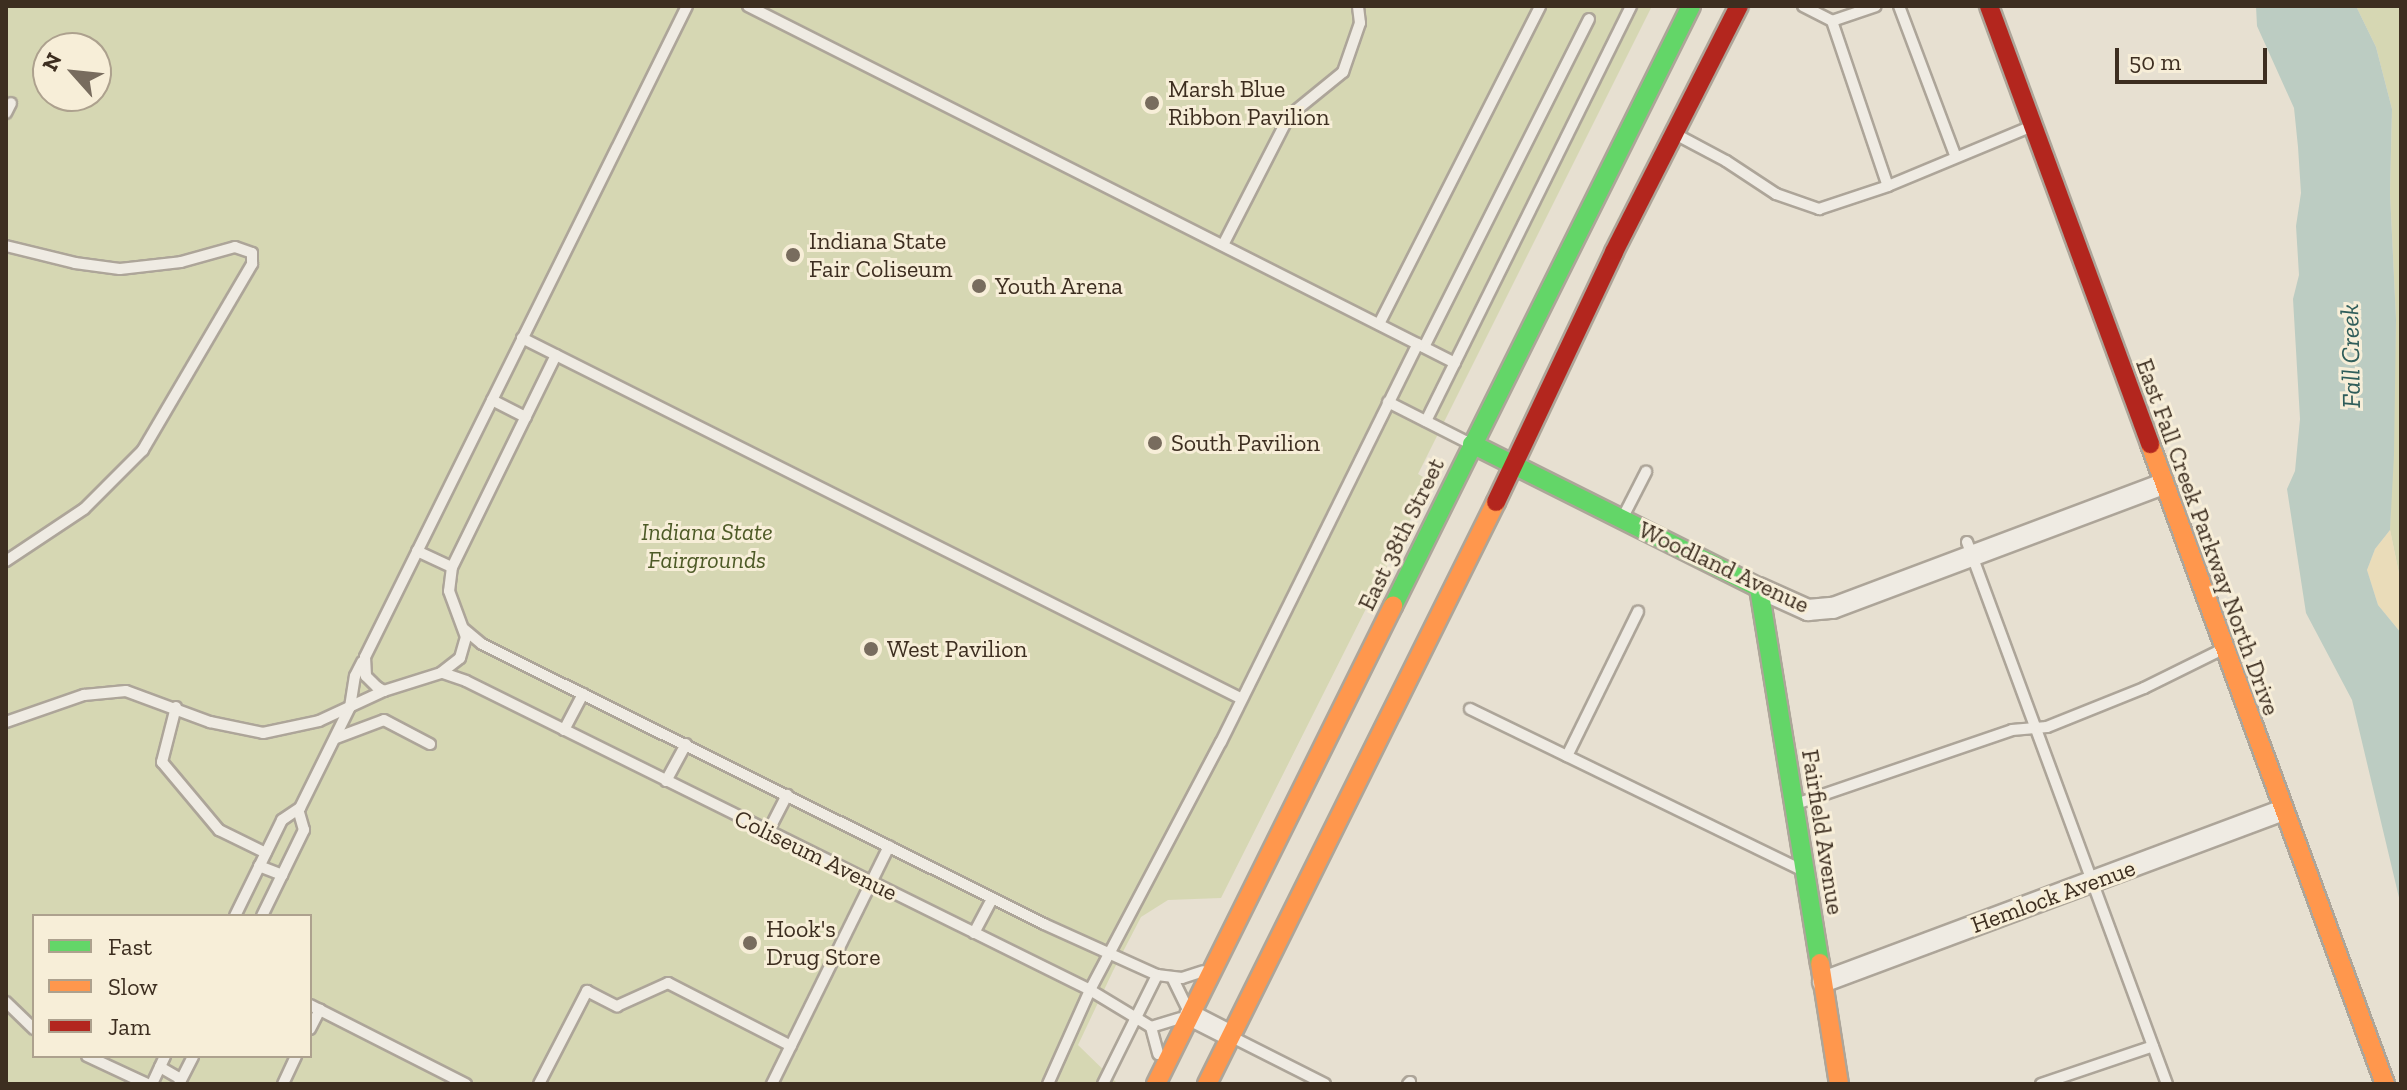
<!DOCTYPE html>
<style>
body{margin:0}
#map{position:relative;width:2407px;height:1090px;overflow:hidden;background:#e7e0d1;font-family:"Zilla Slab",serif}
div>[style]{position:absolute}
.green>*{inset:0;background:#d6d7b3}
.sand>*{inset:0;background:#eadcb9}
.water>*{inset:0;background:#bcccc2}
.roads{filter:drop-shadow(2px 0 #ada599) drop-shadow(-2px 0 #ada599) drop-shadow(0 2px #ada599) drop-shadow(0 -2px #ada599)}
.lane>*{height:10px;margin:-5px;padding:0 5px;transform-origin:5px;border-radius:5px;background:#efebe3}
.street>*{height:20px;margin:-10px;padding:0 10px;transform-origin:10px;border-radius:10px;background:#efebe3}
.fast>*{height:18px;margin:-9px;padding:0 9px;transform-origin:9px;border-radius:9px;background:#63d668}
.slow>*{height:18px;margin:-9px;padding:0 9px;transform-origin:9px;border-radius:9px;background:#ff974d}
.jam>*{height:18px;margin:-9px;padding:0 9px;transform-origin:9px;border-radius:9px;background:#b3261e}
.dots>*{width:22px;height:22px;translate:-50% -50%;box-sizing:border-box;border:4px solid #f7eed8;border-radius:50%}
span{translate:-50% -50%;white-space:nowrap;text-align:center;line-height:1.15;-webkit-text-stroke:6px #f7eed8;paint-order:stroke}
.poi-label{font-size:24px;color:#3d2e20}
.left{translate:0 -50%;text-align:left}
.park-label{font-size:24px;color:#4d5a26;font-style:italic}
.street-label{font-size:24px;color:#3d2e20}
.water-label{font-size:26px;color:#2f5d5a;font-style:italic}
.frame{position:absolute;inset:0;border:8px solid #3d2e20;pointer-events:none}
.legend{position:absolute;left:32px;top:914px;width:280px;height:144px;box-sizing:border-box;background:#f7eed8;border:2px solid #ada18e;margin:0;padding:10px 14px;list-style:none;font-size:24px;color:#3d2e20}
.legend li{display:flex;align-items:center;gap:16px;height:40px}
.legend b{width:40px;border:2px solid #ada18e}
.north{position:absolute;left:32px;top:32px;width:80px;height:80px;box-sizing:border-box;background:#f7eed8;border:2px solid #ada18e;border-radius:50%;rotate:297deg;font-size:22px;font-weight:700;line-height:32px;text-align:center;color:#3d2e20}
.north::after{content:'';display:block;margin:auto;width:28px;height:36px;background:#786c5e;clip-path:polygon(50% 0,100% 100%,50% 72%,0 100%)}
.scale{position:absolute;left:2115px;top:48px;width:152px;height:36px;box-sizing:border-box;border:4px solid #3d2e20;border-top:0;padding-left:10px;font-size:24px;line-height:28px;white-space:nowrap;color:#3d2e20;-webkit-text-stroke:6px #f7eed8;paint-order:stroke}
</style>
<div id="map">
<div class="green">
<i style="clip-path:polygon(evenodd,6px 6px,1652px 6px,1418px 474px,1430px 481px,1221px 898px,1168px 900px,1141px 917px,1113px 971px,1078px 1045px,1118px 1084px,6px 1084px,6px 6px,48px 48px,96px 48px,96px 96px,48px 96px,48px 48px,6px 6px,34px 916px,310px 916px,310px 1056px,34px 1056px,34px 916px)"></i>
<i style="clip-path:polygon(2356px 6px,2401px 6px,2401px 583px,2390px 530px,2396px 319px,2390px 193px,2392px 109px,2376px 47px)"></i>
</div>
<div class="sand">
<i style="clip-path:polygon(2390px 530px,2401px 583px,2401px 633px,2378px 605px,2367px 570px,2375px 549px)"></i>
</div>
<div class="water">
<i style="clip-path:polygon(2256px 6px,2356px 6px,2376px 47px,2392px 109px,2390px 193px,2396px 319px,2394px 455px,2390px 530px,2375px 549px,2367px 570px,2378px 605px,2401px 633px,2401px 906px,2352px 700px,2306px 613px,2287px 489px,2295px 471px,2300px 419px,2293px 299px,2299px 275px,2296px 226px,2301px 193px,2298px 147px,2294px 108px,2257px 26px)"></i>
</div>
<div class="roads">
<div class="lane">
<i style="left:748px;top:6px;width:792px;rotate:26.79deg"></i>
<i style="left:1803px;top:6px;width:33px;rotate:27deg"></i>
<i style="left:1832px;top:21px;width:174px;rotate:71.3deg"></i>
<i style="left:1899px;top:6px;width:159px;rotate:69.4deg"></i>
<i style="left:1832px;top:21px;width:46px;rotate:-18.8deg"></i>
<i style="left:6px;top:113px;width:11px;rotate:-63deg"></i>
<i style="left:1679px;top:136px;width:53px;rotate:28deg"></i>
<i style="left:1726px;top:161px;width:60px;rotate:33.4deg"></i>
<i style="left:1776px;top:194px;width:46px;rotate:19.2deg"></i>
<i style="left:1819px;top:209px;width:73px;rotate:-18.4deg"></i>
<i style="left:1888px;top:186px;width:156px;rotate:-22.6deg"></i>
<i style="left:1223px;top:245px;width:145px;rotate:-62.9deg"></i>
<i style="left:1289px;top:116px;width:70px;rotate:-39.2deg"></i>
<i style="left:1343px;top:72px;width:52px;rotate:-70.9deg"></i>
<i style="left:1360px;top:23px;width:17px;rotate:-97deg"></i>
<i style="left:6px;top:246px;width:71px;rotate:13.8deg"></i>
<i style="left:75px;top:263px;width:45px;rotate:7.6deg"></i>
<i style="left:120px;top:269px;width:61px;rotate:-6.5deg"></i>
<i style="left:181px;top:262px;width:56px;rotate:-15.5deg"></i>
<i style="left:235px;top:247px;width:18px;rotate:19deg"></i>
<i style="left:252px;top:253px;width:11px;rotate:90deg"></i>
<i style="left:252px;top:264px;width:216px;rotate:120.4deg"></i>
<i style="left:143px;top:450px;width:83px;rotate:135deg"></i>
<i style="left:84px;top:509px;width:94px;rotate:146.3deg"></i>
<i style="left:1379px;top:324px;width:356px;rotate:-63.1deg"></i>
<i style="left:522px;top:338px;width:805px;rotate:26.63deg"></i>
<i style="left:1424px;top:347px;width:367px;rotate:-63.3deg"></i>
<i style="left:556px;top:355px;width:236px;rotate:116.1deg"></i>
<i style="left:452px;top:567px;width:24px;rotate:97deg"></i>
<i style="left:449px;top:591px;width:49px;rotate:69.7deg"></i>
<i style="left:466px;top:637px;width:22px;rotate:106deg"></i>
<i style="left:460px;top:658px;width:24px;rotate:142deg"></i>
<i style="left:441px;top:673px;width:60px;rotate:162.5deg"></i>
<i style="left:384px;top:691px;width:8px;rotate:-150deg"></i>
<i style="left:377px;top:687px;width:16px;rotate:-135deg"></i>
<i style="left:366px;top:676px;width:19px;rotate:-93deg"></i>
<i style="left:365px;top:657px;width:726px;rotate:-63.68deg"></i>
<i style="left:492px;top:400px;width:38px;rotate:27deg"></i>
<i style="left:1388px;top:402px;width:89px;rotate:26.9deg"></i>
<i style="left:1426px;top:421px;width:463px;rotate:-63.7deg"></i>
<i style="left:1623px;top:517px;width:51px;rotate:-62.9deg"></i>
<i style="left:1967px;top:542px;width:578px;rotate:69.75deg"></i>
<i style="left:417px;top:551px;width:38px;rotate:25deg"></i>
<i style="left:464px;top:629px;width:23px;rotate:40deg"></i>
<i style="left:482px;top:644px;width:628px;rotate:26.48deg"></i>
<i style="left:1044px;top:924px;width:124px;rotate:24.3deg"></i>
<i style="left:1157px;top:975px;width:25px;rotate:7deg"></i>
<i style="left:1182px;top:978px;width:22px;rotate:-18deg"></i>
<i style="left:443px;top:673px;width:24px;rotate:19deg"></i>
<i style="left:466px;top:681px;width:696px;rotate:26.34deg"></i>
<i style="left:1090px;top:990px;width:71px;rotate:31.2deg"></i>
<i style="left:1151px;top:1027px;width:28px;rotate:75deg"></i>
<i style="left:176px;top:707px;width:57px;rotate:104.3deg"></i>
<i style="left:162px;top:762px;width:89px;rotate:50deg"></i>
<i style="left:219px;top:830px;width:52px;rotate:26.1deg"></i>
<i style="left:1470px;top:709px;width:366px;rotate:25.9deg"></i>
<i style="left:6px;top:722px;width:83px;rotate:-19.1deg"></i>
<i style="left:84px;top:695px;width:42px;rotate:-5.4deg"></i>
<i style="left:126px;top:691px;width:90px;rotate:20.3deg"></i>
<i style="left:210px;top:722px;width:54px;rotate:11.7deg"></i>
<i style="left:263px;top:733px;width:57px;rotate:-12.1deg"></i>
<i style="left:319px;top:721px;width:72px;rotate:-24.8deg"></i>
<i style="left:564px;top:730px;width:41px;rotate:-62.2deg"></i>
<i style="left:336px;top:738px;width:51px;rotate:-20.6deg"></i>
<i style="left:384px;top:720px;width:52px;rotate:27.6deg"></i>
<i style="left:1567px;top:756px;width:161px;rotate:-63.8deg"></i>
<i style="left:666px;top:781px;width:42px;rotate:-61.6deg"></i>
<i style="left:1796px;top:804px;width:228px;rotate:-18.9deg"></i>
<i style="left:2012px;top:730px;width:35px;rotate:-5deg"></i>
<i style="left:2047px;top:727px;width:105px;rotate:-21.9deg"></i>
<i style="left:2144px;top:688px;width:88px;rotate:-26.3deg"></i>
<i style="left:768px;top:832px;width:42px;rotate:-62.8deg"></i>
<i style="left:259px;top:866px;width:25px;rotate:21deg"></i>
<i style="left:235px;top:916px;width:107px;rotate:-63.9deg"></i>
<i style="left:282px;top:820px;width:22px;rotate:-34deg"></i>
<i style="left:300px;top:808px;width:113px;rotate:-63.7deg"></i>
<i style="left:350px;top:707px;width:31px;rotate:-81deg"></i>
<i style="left:355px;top:676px;width:16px;rotate:-63deg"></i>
<i style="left:262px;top:916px;width:96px;rotate:-64deg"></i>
<i style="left:304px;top:830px;width:19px;rotate:-106deg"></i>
<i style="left:974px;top:933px;width:38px;rotate:-62deg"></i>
<i style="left:1173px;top:979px;width:30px;rotate:64deg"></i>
<i style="left:6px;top:1002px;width:39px;rotate:44deg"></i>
<i style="left:310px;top:1005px;width:175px;rotate:26.9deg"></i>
<i style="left:1151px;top:1027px;width:30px;rotate:-17deg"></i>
<i style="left:310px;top:1029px;width:22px;rotate:-63deg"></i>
<i style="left:1234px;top:1038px;width:102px;rotate:26.8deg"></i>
<i style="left:87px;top:1056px;width:66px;rotate:25deg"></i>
<i style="left:160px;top:1067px;width:24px;rotate:30deg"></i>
<i style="left:152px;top:1084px;width:31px;rotate:-65deg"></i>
<i style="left:179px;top:1084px;width:31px;rotate:-63deg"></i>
<i style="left:283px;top:1084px;width:31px;rotate:-65deg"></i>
<i style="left:539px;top:1084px;width:105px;rotate:-62.7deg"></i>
<i style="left:587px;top:991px;width:34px;rotate:27deg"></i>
<i style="left:617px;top:1006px;width:56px;rotate:-24.3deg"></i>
<i style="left:668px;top:983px;width:138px;rotate:27.1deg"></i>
<i style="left:772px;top:1084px;width:265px;rotate:-63.8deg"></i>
<i style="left:1048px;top:1084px;width:103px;rotate:-65.9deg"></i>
<i style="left:1090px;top:990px;width:280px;rotate:-62.2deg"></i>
<i style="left:1221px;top:742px;width:444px;rotate:-63.7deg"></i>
<i style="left:1103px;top:1084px;width:122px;rotate:-63.6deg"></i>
<i style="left:1408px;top:1084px;width:3px;rotate:-45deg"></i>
<i style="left:2041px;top:1084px;width:118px;rotate:-18.7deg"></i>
</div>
<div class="street">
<i style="left:1759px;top:588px;width:54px;rotate:24.2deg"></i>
<i style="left:1808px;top:610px;width:25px;rotate:-5deg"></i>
<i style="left:1833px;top:608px;width:353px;rotate:-20.6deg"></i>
<i style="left:1823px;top:982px;width:491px;rotate:-20.5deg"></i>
<i style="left:1190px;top:1015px;width:46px;rotate:27.1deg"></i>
</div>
<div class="fast">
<i style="left:1472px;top:444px;width:321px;rotate:26.6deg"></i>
<i style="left:1759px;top:588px;width:380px;rotate:80.8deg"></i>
<i style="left:1393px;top:606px;width:670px;rotate:-63.59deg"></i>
</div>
<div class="slow">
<i style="left:2150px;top:444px;width:682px;rotate:69.84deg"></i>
<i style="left:1820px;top:963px;width:122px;rotate:81.1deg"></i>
<i style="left:1156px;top:1084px;width:534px;rotate:-63.63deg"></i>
<i style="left:1207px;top:1084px;width:650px;rotate:-63.59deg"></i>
</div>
<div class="jam">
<i style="left:1989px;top:6px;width:467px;rotate:69.8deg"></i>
<i style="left:1496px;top:502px;width:276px;rotate:-64.7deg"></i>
<i style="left:1614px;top:252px;width:276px;rotate:-63.1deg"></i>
</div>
</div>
<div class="dots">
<i style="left:1152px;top:103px;background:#786c5e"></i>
<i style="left:793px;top:255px;background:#786c5e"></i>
<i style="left:979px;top:286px;background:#786c5e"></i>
<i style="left:1155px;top:443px;background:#786c5e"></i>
<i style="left:871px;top:649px;background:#786c5e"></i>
<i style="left:750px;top:943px;background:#786c5e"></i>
</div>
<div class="poi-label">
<span class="left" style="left:1168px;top:103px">Marsh Blue<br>Ribbon Pavilion</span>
<span class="left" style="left:809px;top:255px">Indiana State<br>Fair Coliseum</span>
<span class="left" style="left:995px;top:286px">Youth Arena</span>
<span class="left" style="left:1171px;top:443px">South Pavilion</span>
<span class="left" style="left:887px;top:649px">West Pavilion</span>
<span class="left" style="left:766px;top:943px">Hook's<br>Drug Store</span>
</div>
<div class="park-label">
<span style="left:707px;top:546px">Indiana State<br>Fairgrounds</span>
</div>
<div class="street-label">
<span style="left:1401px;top:534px;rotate:-64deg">East 38th Street</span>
<span style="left:2208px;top:537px;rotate:70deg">East Fall Creek Parkway North Drive</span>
<span style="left:1724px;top:567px;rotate:25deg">Woodland Avenue</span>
<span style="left:1823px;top:832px;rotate:81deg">Fairfield Avenue</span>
<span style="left:816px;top:855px;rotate:26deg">Coliseum Avenue</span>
<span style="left:2053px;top:896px;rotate:-20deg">Hemlock Avenue</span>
</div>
<div class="water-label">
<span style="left:2351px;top:356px;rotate:-91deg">Fall Creek</span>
</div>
<div class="frame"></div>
<ul class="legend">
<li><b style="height:10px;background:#63d668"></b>Fast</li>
<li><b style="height:10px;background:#ff974d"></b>Slow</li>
<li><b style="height:10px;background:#b3261e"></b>Jam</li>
</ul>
<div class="north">N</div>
<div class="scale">50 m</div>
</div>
